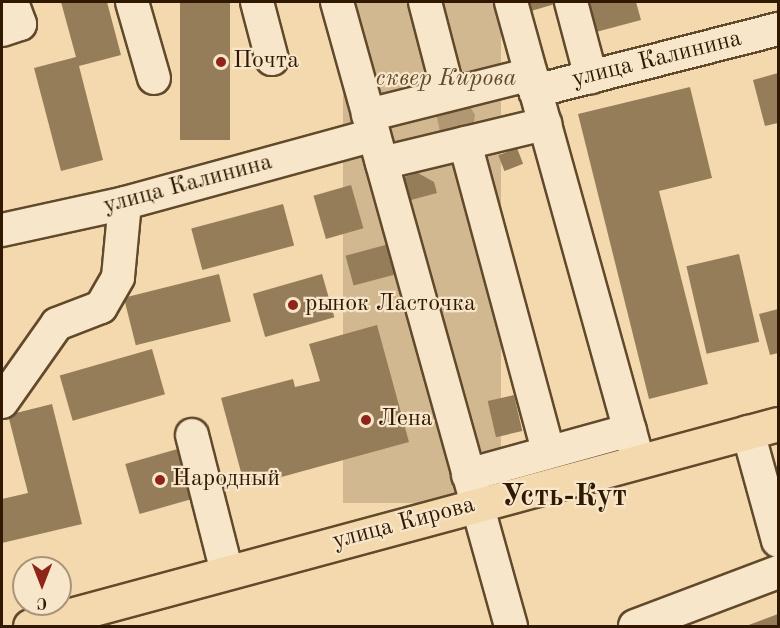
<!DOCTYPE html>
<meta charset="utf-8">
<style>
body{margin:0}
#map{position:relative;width:780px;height:628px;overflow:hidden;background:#f3d9ad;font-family:"Old Standard TT",serif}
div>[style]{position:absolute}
.green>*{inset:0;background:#d2b890;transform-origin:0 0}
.water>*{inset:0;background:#b19872}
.building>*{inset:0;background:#957d5a;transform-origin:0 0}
.roads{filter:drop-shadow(2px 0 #61492b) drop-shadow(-2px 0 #61492b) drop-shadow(0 2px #61492b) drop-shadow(0 -2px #61492b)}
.minor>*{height:32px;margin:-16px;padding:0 16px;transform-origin:16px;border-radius:16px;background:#f7e6ca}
.major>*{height:33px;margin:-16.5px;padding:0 16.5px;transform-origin:16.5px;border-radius:16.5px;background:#f3d9ad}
.dots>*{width:16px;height:16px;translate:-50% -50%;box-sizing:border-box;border:3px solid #f7e6ca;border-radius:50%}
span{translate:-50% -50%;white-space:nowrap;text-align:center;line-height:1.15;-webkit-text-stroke:4.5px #f7e6ca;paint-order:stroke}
.street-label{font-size:24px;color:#301900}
.poi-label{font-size:24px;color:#301900}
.left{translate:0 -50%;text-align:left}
.park-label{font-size:24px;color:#61492b;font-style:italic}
.district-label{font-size:30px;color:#301900;font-weight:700}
.frame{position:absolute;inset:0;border:3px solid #301900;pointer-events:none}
.north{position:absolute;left:12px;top:556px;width:60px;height:60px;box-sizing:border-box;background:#f7e6ca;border:2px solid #a79479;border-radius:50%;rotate:180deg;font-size:16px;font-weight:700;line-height:24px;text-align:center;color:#301900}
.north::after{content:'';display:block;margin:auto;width:21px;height:27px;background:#8f2418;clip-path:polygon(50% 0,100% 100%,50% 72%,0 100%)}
</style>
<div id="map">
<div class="green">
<i style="left:343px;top:2px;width:158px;height:501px"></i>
</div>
<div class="water">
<i style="clip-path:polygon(468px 103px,475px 115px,473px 128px,445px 136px,440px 132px,436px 113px)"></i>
</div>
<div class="building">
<i style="clip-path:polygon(61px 2px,107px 2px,121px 55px,79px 66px,103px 160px,61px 171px,34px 68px,76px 57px)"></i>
<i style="left:180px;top:2px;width:50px;height:138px"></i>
<i style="clip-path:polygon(521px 2px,562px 2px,524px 13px)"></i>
<i style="clip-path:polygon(588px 2px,636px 2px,641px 20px,596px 32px)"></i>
<i style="clip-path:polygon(778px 73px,778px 123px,765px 126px,753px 80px)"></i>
<i style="clip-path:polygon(690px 87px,712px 178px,659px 191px,708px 384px,649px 399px,578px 114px)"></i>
<i style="left:517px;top:148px;width:17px;height:20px;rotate:69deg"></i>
<i style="clip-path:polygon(418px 173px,434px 182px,437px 193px,411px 200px,404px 177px)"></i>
<i style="left:351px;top:185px;width:45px;height:39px;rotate:74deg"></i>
<i style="left:283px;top:204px;width:43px;height:95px;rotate:75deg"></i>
<i style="left:389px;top:244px;width:31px;height:45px;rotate:75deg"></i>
<i style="left:739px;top:254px;width:90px;height:54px;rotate:77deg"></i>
<i style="left:219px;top:274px;width:49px;height:98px;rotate:76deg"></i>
<i style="left:322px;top:274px;width:45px;height:72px;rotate:74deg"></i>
<i style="clip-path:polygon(778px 309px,778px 353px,770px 355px,759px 314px)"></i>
<i style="clip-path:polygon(377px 325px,409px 442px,245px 487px,221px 398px,293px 379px,295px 387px,320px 381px,309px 344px)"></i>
<i style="left:152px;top:349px;width:47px;height:96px;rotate:74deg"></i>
<i style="left:514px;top:395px;width:37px;height:27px;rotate:77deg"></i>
<i style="clip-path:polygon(52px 404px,82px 524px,2px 543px,2px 499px,28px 493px,8px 415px)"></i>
<i style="left:181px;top:448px;width:52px;height:58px;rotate:74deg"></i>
<i style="clip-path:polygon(778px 614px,778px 626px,746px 626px)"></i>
</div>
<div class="roads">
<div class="minor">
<i style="left:132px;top:2px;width:79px;rotate:73.9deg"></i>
<i style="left:257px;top:2px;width:59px;rotate:75.3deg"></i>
<i style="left:337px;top:2px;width:648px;rotate:74.42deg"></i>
<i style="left:425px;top:2px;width:95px;rotate:75.4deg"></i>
<i style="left:511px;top:2px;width:476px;rotate:74.5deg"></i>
<i style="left:571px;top:2px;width:78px;rotate:75.1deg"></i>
<i style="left:2px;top:30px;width:19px;rotate:-18deg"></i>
<i style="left:20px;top:24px;width:23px;rotate:-110deg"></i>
<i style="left:535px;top:91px;width:251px;rotate:-14.3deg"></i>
<i style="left:368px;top:115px;width:168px;rotate:-14.1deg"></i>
<i style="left:465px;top:143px;width:319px;rotate:74.9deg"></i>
<i style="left:382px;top:163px;width:168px;rotate:-13.5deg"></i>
<i style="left:2px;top:230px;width:126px;rotate:-12.4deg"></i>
<i style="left:125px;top:203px;width:258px;rotate:-15.3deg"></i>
<i style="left:2px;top:402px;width:95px;rotate:-54.8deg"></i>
<i style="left:57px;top:324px;width:47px;rotate:-21.1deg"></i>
<i style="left:101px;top:307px;width:34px;rotate:-60deg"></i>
<i style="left:118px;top:277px;width:74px;rotate:-84.6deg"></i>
<i style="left:748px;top:432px;width:113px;rotate:74.6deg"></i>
<i style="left:192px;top:435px;width:141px;rotate:75.7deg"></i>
<i style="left:468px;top:475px;width:168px;rotate:-15.5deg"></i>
<i style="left:635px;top:626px;width:153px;rotate:-20.7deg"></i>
</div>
<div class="major">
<i style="left:30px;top:626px;width:775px;rotate:-15.11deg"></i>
</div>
</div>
<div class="dots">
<i style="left:221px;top:62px;background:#8f2418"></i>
<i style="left:293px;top:305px;background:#8f2418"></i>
<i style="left:366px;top:420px;background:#8f2418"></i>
<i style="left:160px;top:480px;background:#8f2418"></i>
</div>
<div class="street-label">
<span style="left:657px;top:60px;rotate:-14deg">улица Калинина</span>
<span style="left:188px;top:185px;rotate:-15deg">улица Калинина</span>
<span style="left:404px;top:524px;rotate:-15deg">улица Кирова</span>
</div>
<div class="poi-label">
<span class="left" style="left:233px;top:62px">Почта</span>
<span class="left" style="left:305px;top:305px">рынок Ласточка</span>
<span class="left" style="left:378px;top:420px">Лена</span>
<span class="left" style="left:172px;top:480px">Народный</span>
</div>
<div class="park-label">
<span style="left:446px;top:80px">сквер Кирова</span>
</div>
<div class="district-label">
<span style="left:564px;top:497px">Усть-Кут</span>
</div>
<div class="frame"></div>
<div class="north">С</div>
</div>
